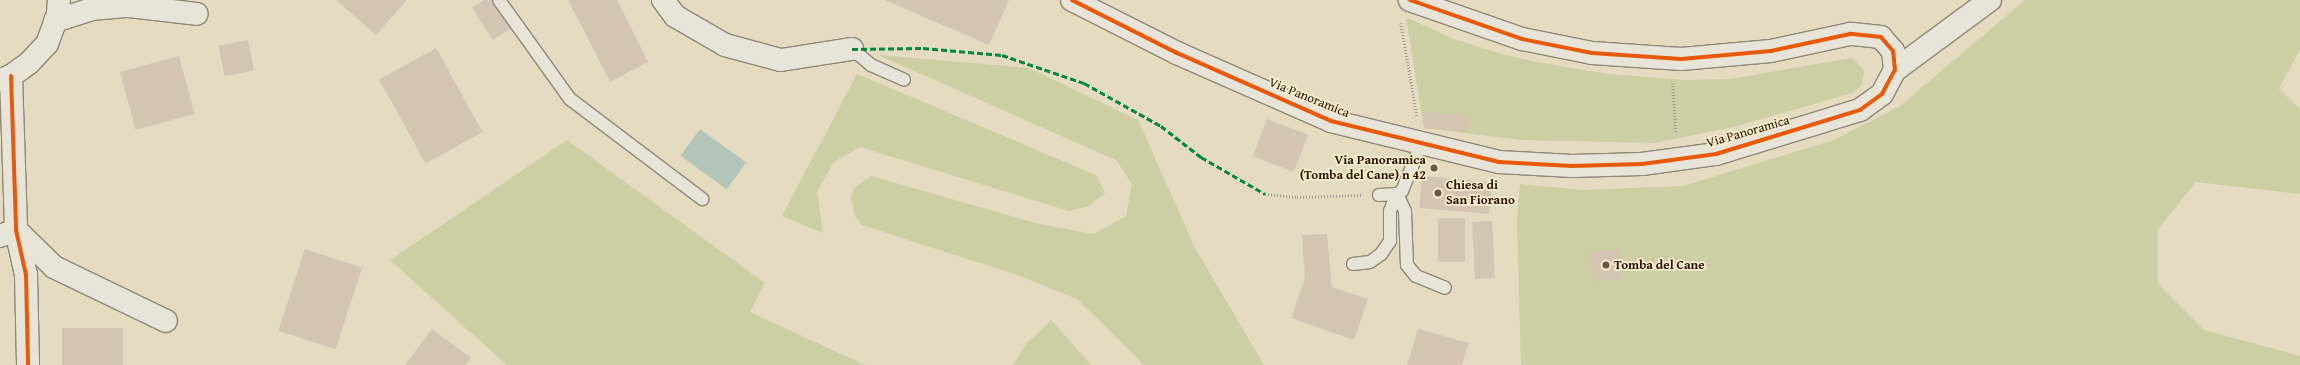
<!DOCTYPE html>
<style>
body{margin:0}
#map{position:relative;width:2300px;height:365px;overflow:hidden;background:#e4dbc1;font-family:"Gentium Book Plus",serif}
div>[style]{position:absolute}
.green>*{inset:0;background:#cdcea4}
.water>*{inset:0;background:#b2c5b8;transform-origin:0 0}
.building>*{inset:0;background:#d4c5b3;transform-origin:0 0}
.path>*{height:2.5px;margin-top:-1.25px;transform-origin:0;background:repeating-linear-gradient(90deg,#a39c91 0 1px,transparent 0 3px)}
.roads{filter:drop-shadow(1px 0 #908877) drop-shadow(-1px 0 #908877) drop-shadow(0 1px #908877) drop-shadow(0 -1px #908877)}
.lane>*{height:12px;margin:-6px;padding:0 6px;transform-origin:6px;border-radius:6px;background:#e8e4d7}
.street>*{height:22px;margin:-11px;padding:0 11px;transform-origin:11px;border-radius:11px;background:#e8e4d7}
.secondary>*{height:22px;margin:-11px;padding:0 11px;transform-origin:11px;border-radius:11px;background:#e8e4d7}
.quiet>*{height:3px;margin-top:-1.5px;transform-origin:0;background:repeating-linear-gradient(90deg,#00873e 0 6px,transparent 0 9px)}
.cycleway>*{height:4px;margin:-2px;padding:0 2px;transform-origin:2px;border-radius:2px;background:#e8590c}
.dots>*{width:11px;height:11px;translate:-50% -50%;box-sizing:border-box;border:2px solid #f7eccd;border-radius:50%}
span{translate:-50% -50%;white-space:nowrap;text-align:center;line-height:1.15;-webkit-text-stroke:3.5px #f7eccd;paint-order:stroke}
.street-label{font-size:13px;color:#281200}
.poi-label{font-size:13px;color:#281200;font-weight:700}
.right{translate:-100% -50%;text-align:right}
.left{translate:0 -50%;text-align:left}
</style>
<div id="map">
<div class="green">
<i style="clip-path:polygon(2025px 0,2300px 0,2300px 49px,2279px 89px,2300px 109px,2300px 194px,2196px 182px,2158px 229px,2158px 284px,2204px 330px,2300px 356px,2300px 365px,1521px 365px,1517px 219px,1520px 184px,1584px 190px,1683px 186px,1834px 140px,1900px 106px)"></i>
<i style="clip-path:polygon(1406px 17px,1451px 38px,1501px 54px,1536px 62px,1608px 74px,1686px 80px,1730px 79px,1852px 58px,1864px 70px,1862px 85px,1852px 93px,1733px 127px,1654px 143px,1522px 140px,1424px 128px)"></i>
<i style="clip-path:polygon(878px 55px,1029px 68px,1138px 120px,1195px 248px,1264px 365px,1144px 365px,1077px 299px,1020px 276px,862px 225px,855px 216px,851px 198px,854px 188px,871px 176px,1039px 224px,1094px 234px,1126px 216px,1132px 184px,1116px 160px)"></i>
<i style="clip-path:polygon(857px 74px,1096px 175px,1105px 193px,1089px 206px,1069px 211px,860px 147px,834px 162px,817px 192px,823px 233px,782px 216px)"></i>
<i style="clip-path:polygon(567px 140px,765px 283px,750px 312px,865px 365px,507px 365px,390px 260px)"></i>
<i style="clip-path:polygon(1051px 320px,1091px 365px,1013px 365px,1026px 344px)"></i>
</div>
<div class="water">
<i style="left:700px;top:129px;width:57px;height:33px;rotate:36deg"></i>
</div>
<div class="building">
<i style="clip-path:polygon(336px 0,407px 0,376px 35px)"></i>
<i style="clip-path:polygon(484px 0,493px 0,512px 28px,493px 40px,472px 8px)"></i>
<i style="clip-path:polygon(568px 0,617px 0,648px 62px,610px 82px)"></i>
<i style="clip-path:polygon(885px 0,1009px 0,989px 45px)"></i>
<i style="left:248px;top:40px;width:31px;height:30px;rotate:79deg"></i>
<i style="left:436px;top:48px;width:96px;height:65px;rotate:61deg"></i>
<i style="left:179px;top:56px;width:60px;height:61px;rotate:75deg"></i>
<i style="left:1425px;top:112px;width:43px;height:16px;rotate:5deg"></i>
<i style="left:1267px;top:119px;width:44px;height:40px;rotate:21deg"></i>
<i style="left:1422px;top:176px;width:70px;height:32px;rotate:5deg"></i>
<i style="left:1438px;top:218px;width:27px;height:44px"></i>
<i style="left:1492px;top:221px;width:57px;height:20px;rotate:87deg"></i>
<i style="clip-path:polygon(1327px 234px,1332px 287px,1368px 299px,1354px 340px,1291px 318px,1305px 278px,1302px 235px)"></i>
<i style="left:305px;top:249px;width:60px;height:86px;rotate:18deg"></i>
<i style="left:1619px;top:249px;width:30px;height:29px;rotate:84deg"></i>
<i style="left:62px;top:328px;width:61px;height:37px"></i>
<i style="clip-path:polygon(432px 329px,471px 358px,465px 365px,405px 365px)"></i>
<i style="clip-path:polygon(1418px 329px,1469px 343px,1462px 365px,1407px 365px)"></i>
</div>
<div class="path">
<i style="left:1401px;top:23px;width:94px;rotate:80.2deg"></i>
<i style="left:1673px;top:83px;width:51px;rotate:86.6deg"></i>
<i style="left:1265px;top:194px;width:32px;rotate:5deg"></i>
<i style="left:1297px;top:197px;width:64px;rotate:-1.8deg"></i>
</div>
<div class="roads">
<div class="lane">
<i style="left:499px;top:0;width:122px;rotate:54.4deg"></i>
<i style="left:570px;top:99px;width:166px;rotate:37.1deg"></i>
<i style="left:852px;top:49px;width:25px;rotate:40deg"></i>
<i style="left:871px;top:65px;width:36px;rotate:24deg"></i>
<i style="left:1397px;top:194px;width:19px;rotate:65deg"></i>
<i style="left:1405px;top:211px;width:54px;rotate:87.9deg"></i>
<i style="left:1407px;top:265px;width:14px;rotate:51deg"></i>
<i style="left:1416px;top:276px;width:31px;rotate:22deg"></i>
<i style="left:1379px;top:195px;width:18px;rotate:-3deg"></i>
<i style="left:1397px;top:194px;width:6px;rotate:-31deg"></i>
<i style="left:1402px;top:191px;width:50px;rotate:-67.6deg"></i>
<i style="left:1353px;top:264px;width:17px;rotate:-7deg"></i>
<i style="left:1370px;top:262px;width:14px;rotate:-36deg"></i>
<i style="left:1381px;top:254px;width:16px;rotate:-55deg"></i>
<i style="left:1390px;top:241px;width:30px;rotate:-90deg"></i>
<i style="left:1390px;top:211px;width:18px;rotate:-68deg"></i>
</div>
<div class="street">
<i style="left:663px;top:0;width:20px;rotate:53deg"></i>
<i style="left:675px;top:16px;width:58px;rotate:30.1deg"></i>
<i style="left:725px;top:45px;width:58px;rotate:15deg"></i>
<i style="left:781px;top:60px;width:72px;rotate:-8.8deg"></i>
<i style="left:55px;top:21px;width:38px;rotate:-18deg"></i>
<i style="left:91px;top:9px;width:38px;rotate:-5deg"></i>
<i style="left:129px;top:6px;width:68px;rotate:6.7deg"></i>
<i style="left:1895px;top:70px;width:118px;rotate:-36.4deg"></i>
<i style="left:11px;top:76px;width:154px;rotate:88.1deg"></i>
<i style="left:16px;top:230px;width:46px;rotate:77.5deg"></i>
<i style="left:26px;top:275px;width:90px;rotate:88.7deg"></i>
<i style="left:0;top:236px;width:17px;rotate:-21deg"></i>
<i style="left:16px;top:230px;width:53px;rotate:44.2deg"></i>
<i style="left:54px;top:267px;width:124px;rotate:25.7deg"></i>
</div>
<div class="secondary">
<i style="left:1072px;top:0;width:118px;rotate:26.8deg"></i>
<i style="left:1177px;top:53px;width:168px;rotate:23.8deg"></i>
<i style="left:1331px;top:121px;width:173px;rotate:13.7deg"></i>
<i style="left:1499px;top:162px;width:73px;rotate:3.1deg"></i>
<i style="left:1572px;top:166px;width:70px;rotate:-1.6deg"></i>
<i style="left:1642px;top:164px;width:75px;rotate:-7.7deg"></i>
<i style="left:1716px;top:154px;width:151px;rotate:-17deg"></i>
<i style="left:1860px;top:110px;width:27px;rotate:-36deg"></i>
<i style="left:1882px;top:94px;width:27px;rotate:-62deg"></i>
<i style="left:1895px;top:70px;width:19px;rotate:-96deg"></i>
<i style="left:1893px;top:51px;width:18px;rotate:-131deg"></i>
<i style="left:1881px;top:37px;width:31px;rotate:-174deg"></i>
<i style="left:1850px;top:34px;width:81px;rotate:167.9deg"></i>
<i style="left:1771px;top:51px;width:90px;rotate:174.9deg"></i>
<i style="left:1681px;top:59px;width:89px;rotate:-176.1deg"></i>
<i style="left:1592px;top:53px;width:71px;rotate:-168.7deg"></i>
<i style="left:1522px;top:39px;width:119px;rotate:-160.8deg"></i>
<i style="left:0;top:80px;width:12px;rotate:-20deg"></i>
<i style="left:11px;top:76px;width:22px;rotate:-36deg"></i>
<i style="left:29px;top:63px;width:26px;rotate:-47deg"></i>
<i style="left:47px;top:44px;width:33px;rotate:-70deg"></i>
<i style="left:58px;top:13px;width:13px;rotate:-86deg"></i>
</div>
</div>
<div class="quiet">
<i style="left:852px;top:49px;width:71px;rotate:-0.8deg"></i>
<i style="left:923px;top:48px;width:79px;rotate:5.1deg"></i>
<i style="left:1002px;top:55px;width:87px;rotate:18.9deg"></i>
<i style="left:1084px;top:83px;width:88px;rotate:29.2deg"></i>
<i style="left:1161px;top:126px;width:51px;rotate:37.8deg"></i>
<i style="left:1201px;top:157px;width:74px;rotate:30deg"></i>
</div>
<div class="cycleway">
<i style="left:1072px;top:0;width:118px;rotate:26.8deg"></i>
<i style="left:1177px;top:53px;width:168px;rotate:23.8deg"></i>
<i style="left:1331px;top:121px;width:173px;rotate:13.7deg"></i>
<i style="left:1499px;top:162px;width:73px;rotate:3.1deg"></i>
<i style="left:1572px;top:166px;width:70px;rotate:-1.6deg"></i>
<i style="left:1642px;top:164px;width:75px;rotate:-7.7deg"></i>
<i style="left:1716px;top:154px;width:151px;rotate:-17deg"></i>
<i style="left:1860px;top:110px;width:27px;rotate:-36deg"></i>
<i style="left:1882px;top:94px;width:27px;rotate:-62deg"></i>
<i style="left:1895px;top:70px;width:19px;rotate:-96deg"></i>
<i style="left:1893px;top:51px;width:18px;rotate:-131deg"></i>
<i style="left:1881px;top:37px;width:31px;rotate:-174deg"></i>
<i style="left:1850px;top:34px;width:81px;rotate:167.9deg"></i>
<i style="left:1771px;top:51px;width:90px;rotate:174.9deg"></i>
<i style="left:1681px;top:59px;width:89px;rotate:-176.1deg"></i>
<i style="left:1592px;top:53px;width:71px;rotate:-168.7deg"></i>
<i style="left:1522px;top:39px;width:119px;rotate:-160.8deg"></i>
<i style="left:11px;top:76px;width:154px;rotate:88.1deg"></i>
<i style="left:16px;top:230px;width:46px;rotate:77.5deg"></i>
<i style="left:26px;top:275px;width:90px;rotate:88.7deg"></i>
</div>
<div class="dots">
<i style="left:1434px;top:168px;background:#6a5844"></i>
<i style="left:1438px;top:193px;background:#6a5844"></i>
<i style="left:1606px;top:265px;background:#6a5844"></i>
</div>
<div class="street-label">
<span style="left:1309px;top:98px;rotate:22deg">Via Panoramica</span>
<span style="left:1748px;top:132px;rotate:-16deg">Via Panoramica</span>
</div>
<div class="poi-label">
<span class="right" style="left:1426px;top:168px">Via Panoramica<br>(Tomba del Cane) n 42</span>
<span class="left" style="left:1446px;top:193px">Chiesa di<br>San Fiorano</span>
<span class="left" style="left:1614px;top:265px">Tomba del Cane</span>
</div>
</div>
